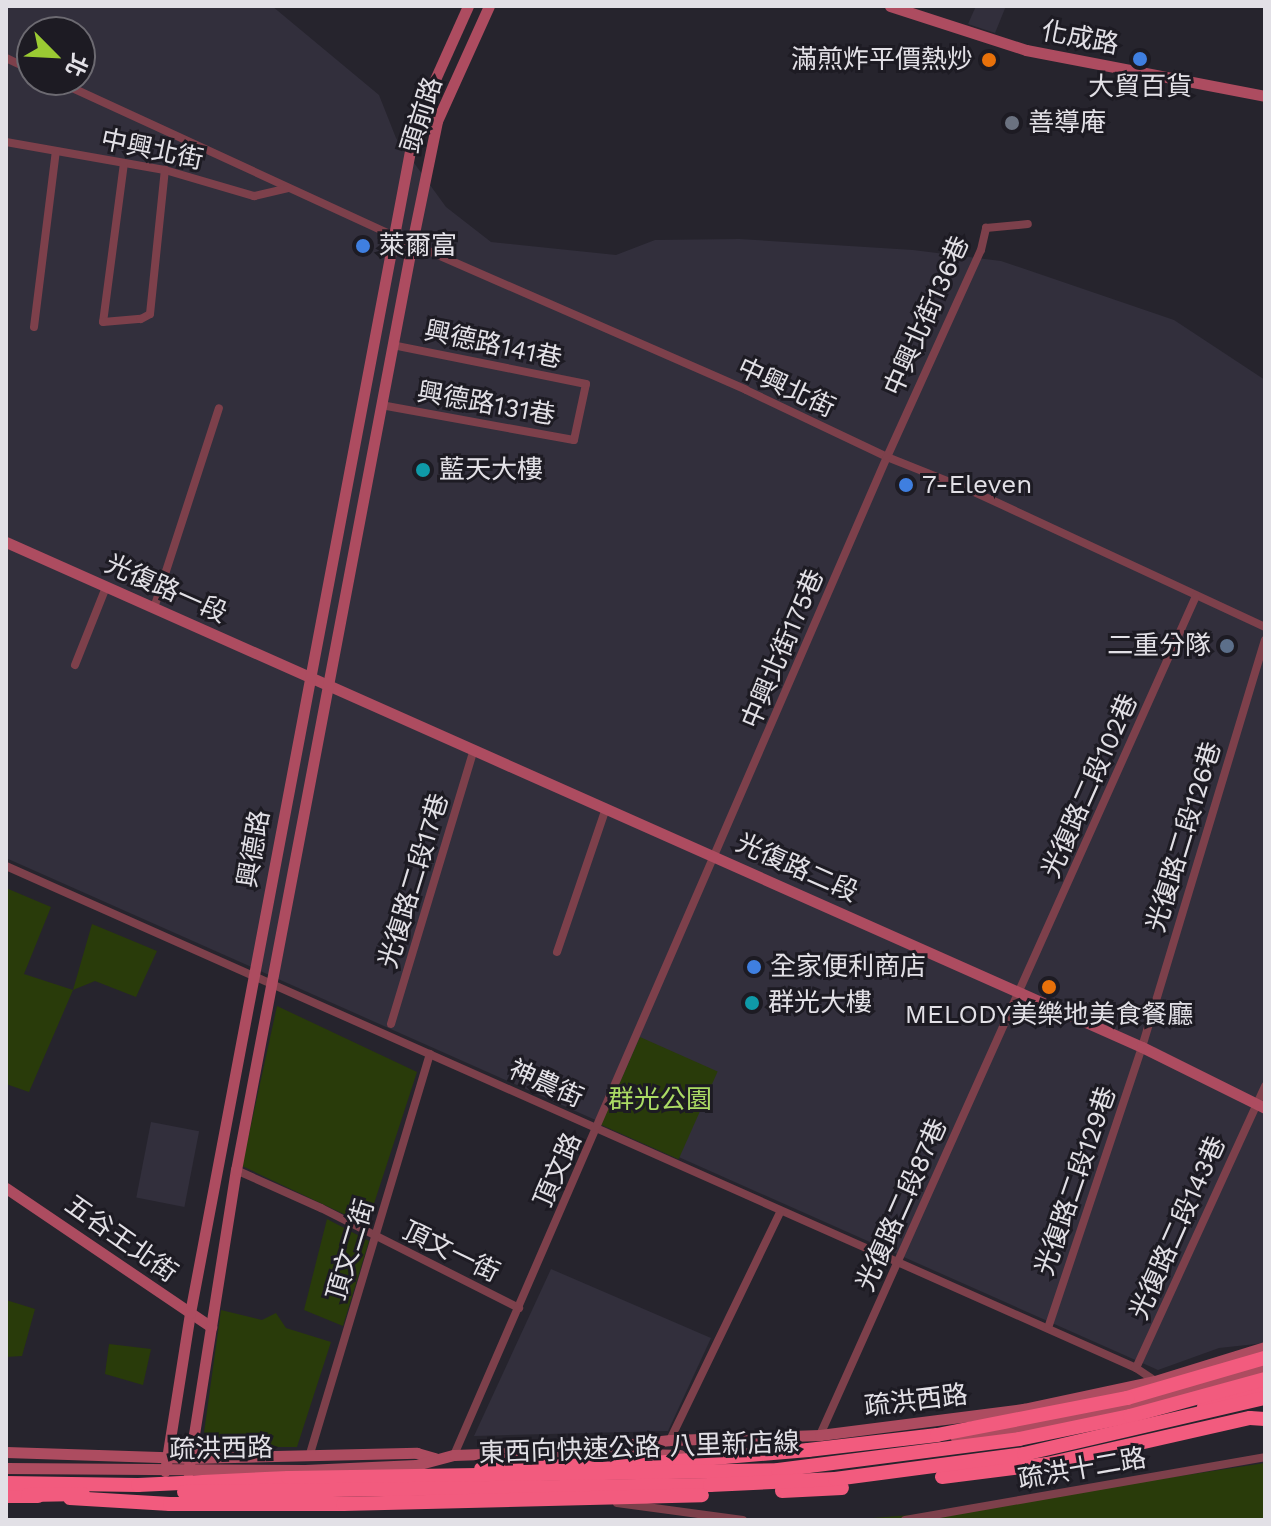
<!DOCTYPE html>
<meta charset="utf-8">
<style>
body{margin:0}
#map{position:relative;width:1271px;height:1526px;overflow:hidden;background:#26242d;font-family:"Work Sans","Noto Sans TC",sans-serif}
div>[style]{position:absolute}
.built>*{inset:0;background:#322f3c;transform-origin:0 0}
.green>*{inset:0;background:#293b0a;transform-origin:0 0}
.street>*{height:8px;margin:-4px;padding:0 4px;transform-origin:4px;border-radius:4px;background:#7d404b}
.secondary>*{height:11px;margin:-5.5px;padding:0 5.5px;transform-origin:5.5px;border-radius:5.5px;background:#ad4c60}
.highway>*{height:14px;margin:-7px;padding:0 7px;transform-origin:7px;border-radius:7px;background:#f25b7e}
.highway-bridge>*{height:14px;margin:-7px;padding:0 7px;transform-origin:7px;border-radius:7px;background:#f25b7e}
.dots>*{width:22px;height:22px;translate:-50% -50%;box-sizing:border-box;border:4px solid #1d1b23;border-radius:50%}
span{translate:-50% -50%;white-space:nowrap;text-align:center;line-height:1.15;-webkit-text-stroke:6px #1d1b23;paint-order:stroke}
.street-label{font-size:26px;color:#e2e0e6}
.poi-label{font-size:26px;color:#e2e0e6}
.right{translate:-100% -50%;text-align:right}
.left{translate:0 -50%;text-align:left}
.park-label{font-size:26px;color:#abdb64}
.frame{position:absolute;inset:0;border:8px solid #e2e0e6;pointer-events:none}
.north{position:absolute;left:16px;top:16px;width:80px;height:80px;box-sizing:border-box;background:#1d1b23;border:2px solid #6c6a71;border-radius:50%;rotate:114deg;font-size:22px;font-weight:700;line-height:32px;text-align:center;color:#e2e0e6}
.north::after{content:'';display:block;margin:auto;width:28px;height:36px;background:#9bcb33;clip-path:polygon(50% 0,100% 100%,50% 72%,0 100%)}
</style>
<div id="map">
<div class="built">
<i style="clip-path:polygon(evenodd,6px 6px,272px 6px,379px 95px,396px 138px,446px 207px,491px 242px,616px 255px,655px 240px,739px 239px,913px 250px,1001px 261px,1174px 320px,1265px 380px,1265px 1343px,1219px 1348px,1158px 1370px,6px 858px,6px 6px,32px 32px,80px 32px,80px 80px,32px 80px,32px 32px)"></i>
<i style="clip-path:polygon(976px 6px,1006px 6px,995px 33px,968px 24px)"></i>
<i style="left:151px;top:1122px;width:49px;height:77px;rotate:11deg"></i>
<i style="clip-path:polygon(551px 1269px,711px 1338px,668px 1431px,474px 1436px)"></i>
</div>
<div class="green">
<i style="clip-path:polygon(6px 888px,51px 907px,24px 974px,73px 990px,92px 924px,157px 951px,136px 997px,95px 981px,73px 990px,29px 1092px,6px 1084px)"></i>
<i style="clip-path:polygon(277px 1006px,417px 1072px,367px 1225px,242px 1166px)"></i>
<i style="left:640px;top:1037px;width:85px;height:96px;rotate:24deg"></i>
<i style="clip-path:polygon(327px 1219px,369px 1241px,343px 1326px,304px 1310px)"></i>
<i style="clip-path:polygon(6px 1300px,35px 1309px,22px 1356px,6px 1357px)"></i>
<i style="clip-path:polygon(221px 1310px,262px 1320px,276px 1313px,286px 1328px,331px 1342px,297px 1447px,202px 1447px)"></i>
<i style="clip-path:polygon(109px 1344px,151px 1349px,143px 1385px,105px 1374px)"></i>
<i style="clip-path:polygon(1265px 1463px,1265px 1520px,847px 1520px,937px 1513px)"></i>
</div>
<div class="street">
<i style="left:6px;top:58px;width:29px;rotate:25deg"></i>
<i style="left:55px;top:80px;width:371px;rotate:24.7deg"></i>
<i style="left:392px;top:235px;width:386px;rotate:23.6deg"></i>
<i style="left:746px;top:390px;width:156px;rotate:25.4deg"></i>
<i style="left:887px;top:457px;width:89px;rotate:21.7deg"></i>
<i style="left:970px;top:490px;width:325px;rotate:24.9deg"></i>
<i style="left:6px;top:142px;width:161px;rotate:10deg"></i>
<i style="left:165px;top:170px;width:93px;rotate:16.3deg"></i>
<i style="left:254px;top:196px;width:35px;rotate:-13deg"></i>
<i style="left:124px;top:163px;width:160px;rotate:97.5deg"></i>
<i style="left:103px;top:322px;width:38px;rotate:-5deg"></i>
<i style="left:141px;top:319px;width:10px;rotate:-29deg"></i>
<i style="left:150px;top:314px;width:145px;rotate:-84.1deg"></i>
<i style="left:34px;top:327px;width:177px;rotate:-82.9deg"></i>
<i style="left:381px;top:405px;width:196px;rotate:10.3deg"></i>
<i style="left:574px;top:440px;width:57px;rotate:-77.9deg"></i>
<i style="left:586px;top:384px;width:197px;rotate:-168.6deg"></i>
<i style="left:154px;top:608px;width:210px;rotate:-72deg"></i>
<i style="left:75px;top:665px;width:84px;rotate:-68.3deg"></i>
<i style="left:6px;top:866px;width:1236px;rotate:23.95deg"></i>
<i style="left:1136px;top:1368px;width:23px;rotate:34deg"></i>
<i style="left:557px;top:952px;width:152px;rotate:-71.2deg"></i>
<i style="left:391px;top:1024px;width:287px;rotate:-73.2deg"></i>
<i style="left:236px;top:1170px;width:93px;rotate:24.1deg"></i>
<i style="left:321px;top:1208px;width:222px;rotate:26.8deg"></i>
<i style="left:1048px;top:1328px;width:296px;rotate:-71.5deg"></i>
<i style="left:1142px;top:1047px;width:425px;rotate:-73.2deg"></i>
<i style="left:1136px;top:1368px;width:310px;rotate:-65.4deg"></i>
<i style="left:820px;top:1435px;width:919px;rotate:-65.86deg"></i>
<i style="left:669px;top:1442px;width:255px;rotate:-64.2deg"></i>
<i style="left:454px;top:1455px;width:1088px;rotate:-66.55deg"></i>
<i style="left:887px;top:457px;width:227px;rotate:-65.6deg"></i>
<i style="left:981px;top:250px;width:23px;rotate:-77deg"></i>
<i style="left:986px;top:228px;width:42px;rotate:-5.4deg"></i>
<i style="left:309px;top:1457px;width:421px;rotate:-73.3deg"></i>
<i style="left:617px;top:1503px;width:127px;rotate:7.7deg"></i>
<i style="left:905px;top:1520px;width:365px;rotate:-9.9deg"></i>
</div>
<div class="secondary">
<i style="left:890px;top:6px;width:143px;rotate:17.9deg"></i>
<i style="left:1026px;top:50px;width:243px;rotate:10.9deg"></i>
<i style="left:6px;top:542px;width:1243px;rotate:23.97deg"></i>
<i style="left:1142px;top:1047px;width:137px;rotate:26.4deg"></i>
<i style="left:6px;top:1188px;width:248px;rotate:34.1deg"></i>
<i style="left:956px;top:1438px;width:163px;rotate:-10.3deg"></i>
<i style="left:1116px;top:1409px;width:155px;rotate:-15.7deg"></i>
<i style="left:6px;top:1452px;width:184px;rotate:1.9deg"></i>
<i style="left:190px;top:1458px;width:227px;rotate:-1.3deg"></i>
<i style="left:417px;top:1453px;width:19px;rotate:16deg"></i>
<i style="left:609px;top:1453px;width:71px;rotate:1.6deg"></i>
<i style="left:6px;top:1468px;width:299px;rotate:0.4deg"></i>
<i style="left:305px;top:1470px;width:111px;rotate:-2.6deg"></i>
<i style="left:416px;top:1465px;width:39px;rotate:-15deg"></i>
<i style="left:454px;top:1455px;width:110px;rotate:-2.1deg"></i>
<i style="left:564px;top:1451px;width:107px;rotate:-5.9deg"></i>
<i style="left:670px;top:1440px;width:150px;rotate:-1.9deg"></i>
<i style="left:820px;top:1435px;width:206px;rotate:-7.3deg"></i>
<i style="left:1024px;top:1409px;width:134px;rotate:-12.1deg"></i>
<i style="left:1155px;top:1381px;width:115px;rotate:-17.2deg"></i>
<i style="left:165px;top:1471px;width:160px;rotate:-81deg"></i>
<i style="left:190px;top:1313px;width:1210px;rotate:-79.28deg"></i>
<i style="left:415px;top:124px;width:129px;rotate:-65.8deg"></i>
<i style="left:188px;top:1472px;width:306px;rotate:-81deg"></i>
<i style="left:236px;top:1170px;width:944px;rotate:-79.25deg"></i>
<i style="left:412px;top:243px;width:125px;rotate:-78.4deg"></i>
<i style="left:437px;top:121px;width:126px;rotate:-65.7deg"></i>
</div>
<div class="highway">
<i style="left:1127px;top:1398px;width:144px;rotate:-16.2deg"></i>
<i style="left:1204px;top:1407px;width:65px;rotate:-19.8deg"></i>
<i style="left:6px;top:1496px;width:32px"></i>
<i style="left:70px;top:1498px;width:100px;rotate:3.4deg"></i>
</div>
<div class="highway-bridge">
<i style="left:481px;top:1469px;width:173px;rotate:-2deg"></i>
<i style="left:654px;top:1463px;width:155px;rotate:-4.8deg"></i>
<i style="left:808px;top:1450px;width:130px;rotate:-6.6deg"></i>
<i style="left:937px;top:1435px;width:194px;rotate:-11deg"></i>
<i style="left:942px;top:1477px;width:106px;rotate:-7.1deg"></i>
<i style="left:1047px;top:1464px;width:208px;rotate:-12.8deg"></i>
<i style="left:1250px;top:1418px;width:15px;rotate:4deg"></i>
<i style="left:6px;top:1483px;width:132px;rotate:0.9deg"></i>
<i style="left:138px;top:1485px;width:150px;rotate:-2.7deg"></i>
<i style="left:288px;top:1478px;width:490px;rotate:-0.9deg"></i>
<i style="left:778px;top:1470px;width:243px;rotate:-7.3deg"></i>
<i style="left:1019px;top:1439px;width:113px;rotate:-11.7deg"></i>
<i style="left:1130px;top:1416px;width:140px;rotate:-15.3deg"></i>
<i style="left:782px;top:1491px;width:60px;rotate:-2.9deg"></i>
<i style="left:184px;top:1492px;width:526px;rotate:-0.76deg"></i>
<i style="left:710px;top:1485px;width:125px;rotate:-2.7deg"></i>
<i style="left:835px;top:1479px;width:191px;rotate:-7.5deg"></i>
<i style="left:1024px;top:1454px;width:247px;rotate:-13.1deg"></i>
<i style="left:28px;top:1495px;width:55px;rotate:-1deg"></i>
<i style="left:170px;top:1504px;width:173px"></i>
<i style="left:343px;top:1504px;width:359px;rotate:-1.4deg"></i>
</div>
<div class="dots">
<i style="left:1140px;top:59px;background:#3f7fe0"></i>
<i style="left:989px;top:60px;background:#e8710a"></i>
<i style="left:1012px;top:123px;background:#6b7280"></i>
<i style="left:363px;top:246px;background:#3f7fe0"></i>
<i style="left:423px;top:470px;background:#0f9aa8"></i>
<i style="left:906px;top:485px;background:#3f7fe0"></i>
<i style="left:1227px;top:646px;background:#5c6f8a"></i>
<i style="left:754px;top:967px;background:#3f7fe0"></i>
<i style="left:1049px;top:987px;background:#e8710a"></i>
<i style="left:752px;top:1003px;background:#0f9aa8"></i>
</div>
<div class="street-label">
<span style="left:1080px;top:38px;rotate:11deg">化成路</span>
<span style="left:422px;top:115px;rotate:-72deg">頭前路</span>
<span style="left:152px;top:150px;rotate:12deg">中興北街</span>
<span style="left:927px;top:316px;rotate:-66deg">中興北街136巷</span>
<span style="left:493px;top:345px;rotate:12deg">興德路141巷</span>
<span style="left:786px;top:388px;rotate:25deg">中興北街</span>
<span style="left:486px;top:404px;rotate:10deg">興德路131巷</span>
<span style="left:166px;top:589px;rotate:24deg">光復路一段</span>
<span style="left:783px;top:649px;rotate:-67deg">中興北街175巷</span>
<span style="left:1090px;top:786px;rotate:-66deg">光復路二段102巷</span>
<span style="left:1184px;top:837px;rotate:-73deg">光復路二段126巷</span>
<span style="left:254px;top:849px;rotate:-80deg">興德路</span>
<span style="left:797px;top:868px;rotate:24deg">光復路二段</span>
<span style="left:414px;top:881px;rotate:-73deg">光復路二段17巷</span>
<span style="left:546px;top:1084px;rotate:24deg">神農街</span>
<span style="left:558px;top:1170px;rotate:-66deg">頂文路</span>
<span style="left:1076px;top:1181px;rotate:-71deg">光復路二段129巷</span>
<span style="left:902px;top:1205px;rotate:-66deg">光復路二段87巷</span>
<span style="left:1178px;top:1228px;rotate:-66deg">光復路二段143巷</span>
<span style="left:121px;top:1239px;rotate:35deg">五谷王北街</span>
<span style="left:351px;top:1250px;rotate:-73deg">頂文二街</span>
<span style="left:451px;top:1252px;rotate:26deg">頂文一街</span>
<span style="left:916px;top:1401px;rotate:-7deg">疏洪西路</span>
<span style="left:639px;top:1448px;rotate:-2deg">東西向快速公路 八里新店線</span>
<span style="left:221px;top:1449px;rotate:-1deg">疏洪西路</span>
<span style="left:1082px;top:1469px;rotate:-10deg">疏洪十二路</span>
</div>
<div class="poi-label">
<span class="right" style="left:973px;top:60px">滿煎炸平價熱炒</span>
<span style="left:1140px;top:87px">大貿百貨</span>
<span class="left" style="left:1028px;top:123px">善導庵</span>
<span class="left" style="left:379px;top:246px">萊爾富</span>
<span class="left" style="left:439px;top:470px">藍天大樓</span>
<span class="left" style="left:922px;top:485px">7-Eleven</span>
<span class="right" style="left:1211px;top:646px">二重分隊</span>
<span class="left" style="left:770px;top:967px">全家便利商店</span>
<span class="left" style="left:768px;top:1003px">群光大樓</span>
<span style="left:1049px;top:1015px">MELODY美樂地美食餐廳</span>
</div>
<div class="park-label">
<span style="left:660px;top:1100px">群光公園</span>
</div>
<div class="frame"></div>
<div class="north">北</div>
</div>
